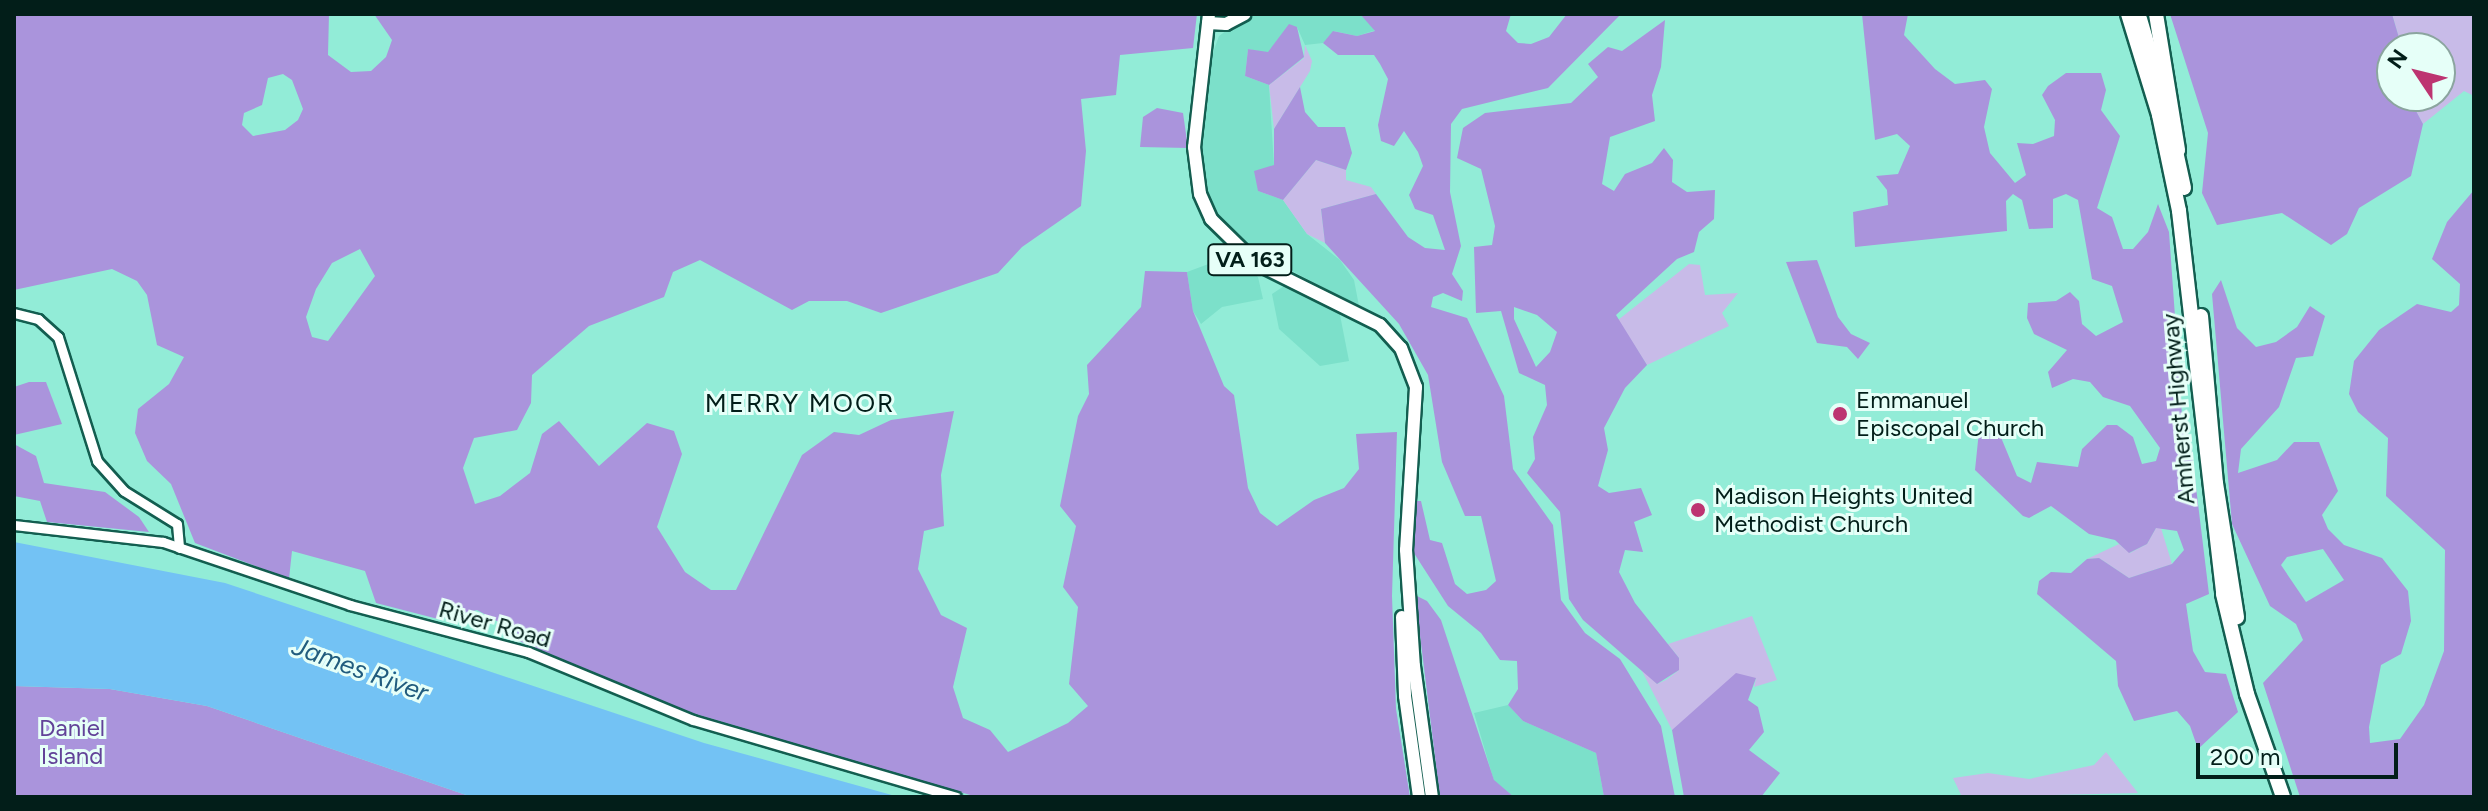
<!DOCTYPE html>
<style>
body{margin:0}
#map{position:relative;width:2488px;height:811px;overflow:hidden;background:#92ecd7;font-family:Figtree,sans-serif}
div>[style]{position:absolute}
.built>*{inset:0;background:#7ce0ca}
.green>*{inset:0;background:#c8bbe8}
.forest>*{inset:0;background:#aa94dc}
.water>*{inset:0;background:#73c2f4}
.roads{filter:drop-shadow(2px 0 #135e50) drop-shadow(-2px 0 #135e50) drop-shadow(0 2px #135e50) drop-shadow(0 -2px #135e50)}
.tertiary>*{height:9px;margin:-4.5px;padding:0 4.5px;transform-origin:4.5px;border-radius:4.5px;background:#fff}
.primary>*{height:12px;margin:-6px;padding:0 6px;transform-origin:6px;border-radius:6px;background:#fff}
.motorway>*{height:14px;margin:-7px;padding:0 7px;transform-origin:7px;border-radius:7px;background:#fff}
.dots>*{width:22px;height:22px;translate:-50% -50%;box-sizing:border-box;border:4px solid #e6fff8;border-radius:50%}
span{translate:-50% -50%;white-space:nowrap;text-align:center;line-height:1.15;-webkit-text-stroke:6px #e6fff8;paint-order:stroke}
.shield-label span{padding:2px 6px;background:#e6fff8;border:2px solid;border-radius:6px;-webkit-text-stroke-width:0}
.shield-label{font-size:22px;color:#021e19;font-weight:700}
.poi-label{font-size:24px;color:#021e19}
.left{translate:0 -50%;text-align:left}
.street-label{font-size:24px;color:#021e19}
.park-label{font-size:24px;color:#624298}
.neighbourhood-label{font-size:26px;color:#021e19;letter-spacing:2px}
.water-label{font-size:26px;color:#215c7e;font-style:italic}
.frame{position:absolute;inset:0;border:16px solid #021e19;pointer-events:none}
.north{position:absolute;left:2376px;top:32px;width:80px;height:80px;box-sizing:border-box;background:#e6fff8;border:2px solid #8ba59f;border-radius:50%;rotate:305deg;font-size:22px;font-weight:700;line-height:32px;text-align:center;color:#021e19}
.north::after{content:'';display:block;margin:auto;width:28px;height:36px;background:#bd3471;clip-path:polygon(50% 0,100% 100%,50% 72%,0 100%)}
.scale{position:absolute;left:2196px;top:743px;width:202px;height:36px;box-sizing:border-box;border:4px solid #021e19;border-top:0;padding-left:10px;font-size:24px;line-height:28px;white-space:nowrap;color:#021e19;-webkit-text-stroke:6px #e6fff8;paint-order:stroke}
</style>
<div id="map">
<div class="built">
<i style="clip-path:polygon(1249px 14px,1360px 14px,1376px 30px,1357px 36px,1334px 31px,1323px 43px,1305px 45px,1297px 27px,1268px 53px,1248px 49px,1245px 76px,1269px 85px,1274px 165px,1258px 191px,1283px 200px,1307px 234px,1340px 260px,1354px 280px,1359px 306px,1244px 246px,1214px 213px,1206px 193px,1200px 140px,1207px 69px,1219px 36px)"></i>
<i style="clip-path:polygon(1230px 256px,1258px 277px,1263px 299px,1222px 307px,1201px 324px,1193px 311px,1187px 272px)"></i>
<i style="clip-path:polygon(1284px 286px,1339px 310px,1349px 361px,1320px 366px,1279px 329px,1272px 294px)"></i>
<i style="clip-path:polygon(1508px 705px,1523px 721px,1596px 753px,1604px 797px,1514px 797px,1494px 781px,1474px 713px)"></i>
</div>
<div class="green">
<i style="clip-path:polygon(2392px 14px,2474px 14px,2474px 96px,2464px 91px,2423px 124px,2408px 96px,2440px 96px,2440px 48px,2402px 48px)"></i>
<i style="clip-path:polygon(1305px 45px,1312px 61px,1310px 71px,1274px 129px,1269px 85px,1304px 58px)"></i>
<i style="clip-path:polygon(1316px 160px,1346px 170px,1346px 180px,1371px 187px,1376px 194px,1321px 209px,1325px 243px,1307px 234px,1283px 200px)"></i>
<i style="clip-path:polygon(1689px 264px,1700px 265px,1705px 295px,1738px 293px,1722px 313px,1729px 326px,1647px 365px,1618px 320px)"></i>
<i style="clip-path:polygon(2156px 528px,2161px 528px,2172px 564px,2129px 578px,2099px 558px,2087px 559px,2119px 544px,2130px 553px,2147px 544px)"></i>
<i style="clip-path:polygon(1752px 616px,1777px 680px,1754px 687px,1756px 678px,1672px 730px,1640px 667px,1657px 684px,1666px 680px,1679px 670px,1679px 658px,1668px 644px)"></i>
<i style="clip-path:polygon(2106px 752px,2138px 793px,1962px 797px,1953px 778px,1988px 773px,2029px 779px,2094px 765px)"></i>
</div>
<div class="forest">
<i style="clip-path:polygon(evenodd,14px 14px,329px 14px,328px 55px,351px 72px,371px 71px,386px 57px,392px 40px,374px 14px,1197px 14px,1193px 48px,1120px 55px,1116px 95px,1081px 99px,1086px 151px,1081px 206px,1022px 247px,998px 273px,881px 313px,847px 301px,809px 301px,792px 310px,700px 260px,673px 272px,664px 297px,589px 326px,532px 375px,531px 403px,517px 430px,474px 438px,463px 468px,475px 504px,500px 496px,530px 473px,542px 434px,559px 421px,599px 466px,647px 423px,674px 431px,682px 454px,657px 527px,685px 572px,711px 590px,736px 590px,802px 455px,834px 432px,859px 435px,891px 420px,954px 411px,941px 475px,944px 526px,924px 531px,918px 569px,941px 615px,967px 628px,953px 687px,963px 718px,990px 730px,1008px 752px,1068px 723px,1088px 706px,1069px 684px,1078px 607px,1063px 587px,1076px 526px,1060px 506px,1078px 416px,1089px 394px,1087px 365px,1141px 307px,1145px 271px,1187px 272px,1193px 311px,1224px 386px,1234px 395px,1248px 488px,1260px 513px,1277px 526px,1314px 500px,1344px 488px,1359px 469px,1356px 434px,1397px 432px,1392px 596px,1396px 709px,1410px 797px,977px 797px,658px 703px,519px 641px,517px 632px,477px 610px,438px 619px,376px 603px,365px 571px,292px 551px,289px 579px,195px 543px,171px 484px,147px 461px,135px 433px,138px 409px,169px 384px,184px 357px,157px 345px,147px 295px,137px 281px,112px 269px,14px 290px,14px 14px,283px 74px,292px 80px,303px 109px,298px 120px,285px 130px,253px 136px,242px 125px,244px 113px,262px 105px,268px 78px,283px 74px,14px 14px,360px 249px,375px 276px,328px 341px,312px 337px,306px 317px,316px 289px,332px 263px,360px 249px)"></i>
<i style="clip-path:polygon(1360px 14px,1511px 14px,1506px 31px,1518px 43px,1531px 44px,1549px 37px,1567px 14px,1621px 14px,1548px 88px,1462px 109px,1451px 124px,1450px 192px,1461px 246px,1452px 274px,1463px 291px,1462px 301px,1443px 293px,1433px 297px,1431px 307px,1467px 318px,1504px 396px,1513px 469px,1553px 525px,1561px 600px,1585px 633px,1620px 659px,1661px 726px,1675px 797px,1604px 797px,1596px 753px,1523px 721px,1508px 705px,1518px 689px,1517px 661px,1500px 660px,1481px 633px,1448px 606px,1410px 547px,1411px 501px,1421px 501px,1430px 540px,1442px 543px,1455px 584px,1467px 594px,1486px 590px,1496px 581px,1481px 516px,1465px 516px,1442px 462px,1428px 375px,1399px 324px,1325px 243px,1321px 209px,1376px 194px,1408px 237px,1425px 248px,1445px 250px,1433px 215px,1415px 209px,1409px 195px,1423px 166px,1418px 152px,1404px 131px,1394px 146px,1381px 141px,1378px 125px,1388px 79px,1380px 64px,1374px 55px,1338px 55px,1323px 43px,1333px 31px,1357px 36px,1375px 31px)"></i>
<i style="clip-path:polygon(1862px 14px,1908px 14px,1904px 35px,1935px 69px,1955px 84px,1985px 80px,1992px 89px,1984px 127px,1990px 153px,2015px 183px,2026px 175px,2017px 143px,2033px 144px,2054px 136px,2055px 120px,2042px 95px,2048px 86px,2066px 73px,2101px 73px,2106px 90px,2101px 110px,2120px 136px,2097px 208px,2112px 217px,2123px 249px,2133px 249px,2148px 232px,2158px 204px,2169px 232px,2182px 415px,2191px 446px,2209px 594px,2186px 604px,2193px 651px,2205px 672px,2226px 674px,2238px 712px,2198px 749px,2190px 726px,2177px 711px,2134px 721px,2118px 686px,2116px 661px,2037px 594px,2039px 581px,2051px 572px,2071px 573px,2087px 559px,2099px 558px,2129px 578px,2172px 564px,2184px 550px,2177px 531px,2156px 528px,2147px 544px,2129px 553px,2115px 540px,2089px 534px,2051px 506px,2029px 518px,2023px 516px,1975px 470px,1979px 431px,2000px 435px,2017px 476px,2031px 483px,2037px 462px,2078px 467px,2082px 449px,2107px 425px,2117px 425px,2133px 437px,2142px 464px,2156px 461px,2160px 448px,2130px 406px,2103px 397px,2090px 382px,2073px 379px,2052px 388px,2048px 372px,2067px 350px,2034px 334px,2027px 318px,2028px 303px,2056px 301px,2070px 292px,2079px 301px,2082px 324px,2096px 336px,2123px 322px,2112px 286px,2092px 279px,2078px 200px,2066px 194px,2053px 199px,2053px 228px,2029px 229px,2022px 200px,2013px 194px,2006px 201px,2007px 231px,1855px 247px,1853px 212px,1888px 205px,1887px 190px,1876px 176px,1898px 174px,1910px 146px,1897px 134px,1875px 140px)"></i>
<i style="clip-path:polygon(2170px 14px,2392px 14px,2402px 48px,2392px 48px,2392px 96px,2408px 96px,2423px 124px,2411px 176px,2359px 208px,2347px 234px,2331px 245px,2282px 213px,2217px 225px,2202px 193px,2208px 133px)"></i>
<i style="clip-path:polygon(evenodd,1665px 20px,1661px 67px,1652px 95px,1655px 121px,1610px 137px,1602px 184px,1614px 191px,1625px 174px,1652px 163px,1664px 148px,1673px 160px,1672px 182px,1687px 192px,1715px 190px,1714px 219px,1699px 232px,1694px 252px,1677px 259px,1616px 315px,1647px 365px,1625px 388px,1604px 428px,1608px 450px,1598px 486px,1609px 493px,1641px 488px,1652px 515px,1634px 522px,1643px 552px,1625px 550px,1619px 572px,1635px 603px,1679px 658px,1679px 670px,1657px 684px,1583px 620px,1569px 599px,1560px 512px,1527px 473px,1535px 459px,1533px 437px,1547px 405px,1545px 385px,1519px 373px,1501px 311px,1476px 313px,1474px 247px,1492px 245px,1495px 226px,1481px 169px,1457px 158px,1463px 128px,1485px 113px,1571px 103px,1598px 77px,1588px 64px,1608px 47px,1622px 51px,1665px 20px,1514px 307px,1537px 315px,1557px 332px,1550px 352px,1536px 367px,1514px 319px,1514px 307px)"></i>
<i style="clip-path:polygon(1289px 24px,1297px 27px,1304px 57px,1269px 85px,1245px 76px,1248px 49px,1268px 52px)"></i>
<i style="clip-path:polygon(1300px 87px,1305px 112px,1318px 127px,1345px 127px,1352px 153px,1346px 170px,1316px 160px,1283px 200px,1258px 191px,1254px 171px,1274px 165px,1274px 129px)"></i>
<i style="clip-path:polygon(1157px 108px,1183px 113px,1188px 148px,1140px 147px,1143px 117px)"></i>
<i style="clip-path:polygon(evenodd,2474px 190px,2474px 797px,2300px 797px,2263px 683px,2303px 640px,2296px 624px,2270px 606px,2232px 524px,2212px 294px,2221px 280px,2237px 328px,2256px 347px,2276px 342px,2297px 327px,2310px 306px,2325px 316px,2313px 356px,2296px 358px,2279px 407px,2241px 449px,2238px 473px,2277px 460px,2294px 442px,2319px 442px,2338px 491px,2322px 515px,2328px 529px,2344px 545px,2382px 558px,2408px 591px,2411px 621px,2401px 654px,2381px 665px,2369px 727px,2370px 743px,2400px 739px,2424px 705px,2444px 651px,2445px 550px,2386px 496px,2388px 438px,2358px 412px,2349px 394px,2354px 361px,2379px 330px,2417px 304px,2451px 312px,2459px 305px,2460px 284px,2432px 259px,2447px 222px,2474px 190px,2323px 549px,2344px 580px,2306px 602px,2281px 565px,2287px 557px,2323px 549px)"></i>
<i style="clip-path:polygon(1817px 260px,1838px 317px,1851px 334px,1870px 343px,1858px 359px,1847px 347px,1817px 343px,1786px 262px)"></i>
<i style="clip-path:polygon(29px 382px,46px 382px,62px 424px,14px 435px,14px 387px)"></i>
<i style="clip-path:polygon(14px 444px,36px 456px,44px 483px,105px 492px,139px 517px,149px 532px,47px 522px,40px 501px,14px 496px)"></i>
<i style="clip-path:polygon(1415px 595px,1427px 601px,1441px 620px,1494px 780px,1514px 797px,1440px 797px)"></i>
<i style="clip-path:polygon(1736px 673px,1756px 678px,1748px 700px,1758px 707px,1764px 732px,1749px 750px,1780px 773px,1761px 797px,1684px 797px,1672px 730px)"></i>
<i style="clip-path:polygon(14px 686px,110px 689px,207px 706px,472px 797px,14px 797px)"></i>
</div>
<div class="water">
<i style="clip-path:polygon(14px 542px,225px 583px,704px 743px,899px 797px,472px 797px,207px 706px,110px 689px,14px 686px)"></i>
</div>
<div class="roads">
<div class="tertiary">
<i style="left:14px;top:313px;width:25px;rotate:14deg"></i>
<i style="left:38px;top:319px;width:27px;rotate:42deg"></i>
<i style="left:58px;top:337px;width:130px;rotate:72.5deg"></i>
<i style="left:97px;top:461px;width:40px;rotate:48deg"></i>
<i style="left:124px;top:491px;width:62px;rotate:31.9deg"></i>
<i style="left:177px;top:524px;width:24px;rotate:85deg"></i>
<i style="left:14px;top:525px;width:150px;rotate:6.5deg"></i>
<i style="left:163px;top:542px;width:197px;rotate:18.6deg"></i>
<i style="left:350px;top:605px;width:184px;rotate:14.8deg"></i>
<i style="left:528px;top:652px;width:178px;rotate:22.4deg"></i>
<i style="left:693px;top:720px;width:274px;rotate:16.3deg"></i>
</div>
<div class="primary">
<i style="left:1209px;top:14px;width:134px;rotate:96.4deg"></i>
<i style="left:1194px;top:147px;width:47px;rotate:82.7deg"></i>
<i style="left:1200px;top:194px;width:27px;rotate:66deg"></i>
<i style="left:1211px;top:219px;width:64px;rotate:44.4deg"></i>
<i style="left:1257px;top:264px;width:137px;rotate:26.4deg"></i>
<i style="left:1380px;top:325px;width:31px;rotate:48deg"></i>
<i style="left:1401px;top:348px;width:42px;rotate:69deg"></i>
<i style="left:1416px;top:387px;width:163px;rotate:93.5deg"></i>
<i style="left:1406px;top:550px;width:116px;rotate:86.1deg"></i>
<i style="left:1414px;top:666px;width:132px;rotate:82.2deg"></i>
<i style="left:1208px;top:23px;width:18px;rotate:3deg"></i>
<i style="left:1226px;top:24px;width:21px;rotate:-28deg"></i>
<i style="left:1402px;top:617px;width:79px;rotate:87.8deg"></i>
<i style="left:1405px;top:696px;width:102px;rotate:82.1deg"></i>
</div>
<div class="motorway">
<i style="left:2128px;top:14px;width:106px;rotate:72.9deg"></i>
<i style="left:2159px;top:115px;width:98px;rotate:78.2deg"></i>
<i style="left:2179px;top:211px;width:386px;rotate:83.4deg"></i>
<i style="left:2223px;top:594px;width:103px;rotate:76.5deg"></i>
<i style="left:2247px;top:694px;width:109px;rotate:70.7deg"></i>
<i style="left:2156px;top:14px;width:138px;rotate:80.8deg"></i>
<i style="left:2140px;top:19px;width:99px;rotate:73.6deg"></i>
<i style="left:2174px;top:142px;width:47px;rotate:77.7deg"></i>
<i style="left:2201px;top:316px;width:168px;rotate:84.9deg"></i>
<i style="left:2216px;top:483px;width:136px;rotate:81.1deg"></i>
</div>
</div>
<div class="dots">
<i style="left:1840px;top:414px;background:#bd3471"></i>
<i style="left:1698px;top:510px;background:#bd3471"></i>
</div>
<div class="shield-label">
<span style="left:1250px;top:260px">VA 163</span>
</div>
<div class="poi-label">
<span class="left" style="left:1856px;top:414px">Emmanuel<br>Episcopal Church</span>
<span class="left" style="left:1714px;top:510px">Madison Heights United<br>Methodist Church</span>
</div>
<div class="street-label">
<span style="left:2178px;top:409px;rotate:-95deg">Amherst Highway</span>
<span style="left:495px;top:624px;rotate:16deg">River Road</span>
</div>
<div class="park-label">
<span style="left:72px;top:742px">Daniel<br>Island</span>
</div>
<div class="neighbourhood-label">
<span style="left:800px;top:404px">MERRY MOOR</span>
</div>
<div class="water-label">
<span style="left:360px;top:670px;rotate:20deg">James River</span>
</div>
<div class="frame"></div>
<div class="north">N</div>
<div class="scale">200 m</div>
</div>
